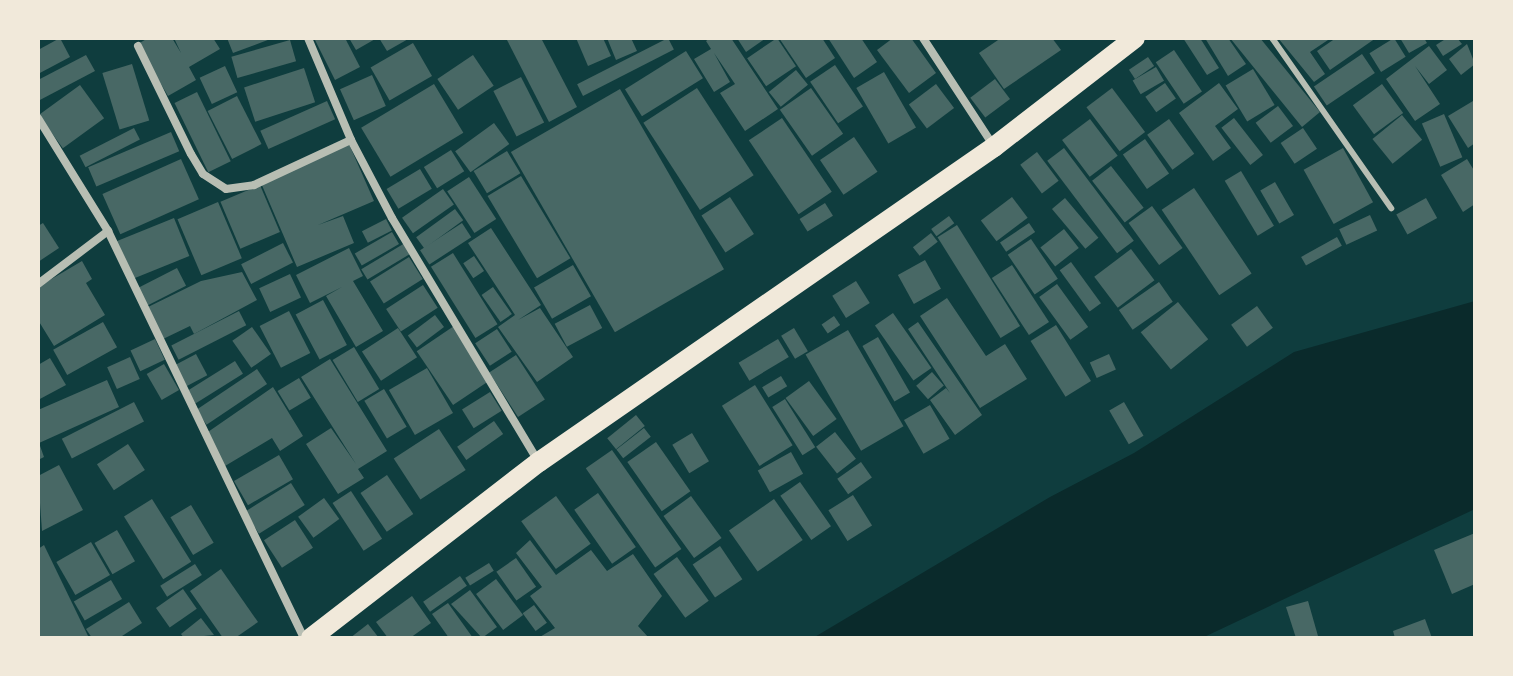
<!DOCTYPE html>
<style>
body{margin:0}
#map{position:relative;width:1513px;height:676px;overflow:hidden;background:#0f3d3e;font-family:Helvetica,sans-serif}
div>[style]{position:absolute}
.water>*{inset:0;background:#0a2a2b}
.building>*{inset:0;background:#486865;transform-origin:0 0}
.service>*{height:6px;margin:-3px;padding:0 3px;transform-origin:3px;border-radius:3px;background:#b8beb3}
.minor>*{height:8px;margin:-4px;padding:0 4px;transform-origin:4px;border-radius:4px;background:#b8beb3}
.primary>*{height:20px;margin:-10px;padding:0 10px;transform-origin:10px;border-radius:10px;background:#f1e9da}
span{translate:-50% -50%;white-space:nowrap;text-align:center;line-height:1.15;-webkit-text-stroke:7px #f1e9da;paint-order:stroke}
.frame{position:absolute;inset:0;border:40px solid #f1e9da;pointer-events:none}
</style>
<div id="map">
<div class="water">
<i style="clip-path:polygon(1475px 301px,1475px 509px,1202px 638px,813px 638px,1050px 497px,1134px 453px,1294px 352px)"></i>
</div>
<div class="building">
<i style="clip-path:polygon(60px 38px,70px 57px,38px 74px,38px 50px)"></i>
<i style="clip-path:polygon(148px 38px,172px 38px,181px 53px,174px 38px,213px 38px,220px 49px,189px 67px,196px 80px,168px 96px,138px 44px)"></i>
<i style="clip-path:polygon(227px 38px,273px 38px,233px 53px)"></i>
<i style="clip-path:polygon(314px 38px,345px 38px,360px 67px,335px 80px)"></i>
<i style="clip-path:polygon(349px 38px,377px 38px,356px 50px)"></i>
<i style="clip-path:polygon(379px 38px,410px 38px,387px 51px)"></i>
<i style="clip-path:polygon(541px 38px,577px 107px,549px 122px,507px 40px)"></i>
<i style="clip-path:polygon(576px 38px,603px 38px,611px 56px,588px 66px)"></i>
<i style="clip-path:polygon(607px 38px,631px 38px,637px 51px,616px 60px)"></i>
<i style="left:668px;top:38px;width:13px;height:102px;rotate:63deg"></i>
<i style="clip-path:polygon(710px 38px,731px 38px,778px 109px,745px 131px,720px 93px,735px 84px,714px 53px,730px 82px,714px 92px,694px 59px,711px 49px,706px 41px)"></i>
<i style="clip-path:polygon(737px 38px,766px 38px,746px 52px)"></i>
<i style="left:777px;top:38px;width:34px;height:36px;rotate:56deg"></i>
<i style="clip-path:polygon(779px 38px,822px 38px,835px 58px,806px 78px)"></i>
<i style="clip-path:polygon(828px 38px,861px 38px,877px 62px,854px 78px)"></i>
<i style="clip-path:polygon(893px 38px,911px 38px,936px 73px,909px 93px,877px 50px)"></i>
<i style="clip-path:polygon(1001px 38px,1052px 38px,1061px 50px,1004px 89px,979px 53px)"></i>
<i style="clip-path:polygon(1183px 38px,1200px 38px,1219px 68px,1207px 75px)"></i>
<i style="clip-path:polygon(1205px 38px,1228px 38px,1246px 64px,1228px 76px)"></i>
<i style="clip-path:polygon(1230px 38px,1260px 38px,1320px 112px,1302px 127px)"></i>
<i style="clip-path:polygon(1278px 38px,1331px 38px,1310px 52px,1325px 74px,1314px 82px)"></i>
<i style="clip-path:polygon(1336px 38px,1376px 38px,1330px 70px,1317px 51px)"></i>
<i style="left:1394px;top:38px;width:22px;height:29px;rotate:58deg"></i>
<i style="clip-path:polygon(1400px 38px,1424px 38px,1427px 43px,1409px 53px)"></i>
<i style="clip-path:polygon(1447px 38px,1457px 38px,1462px 44px,1443px 56px,1436px 45px)"></i>
<i style="left:290px;top:40px;width:22px;height:61px;rotate:74deg"></i>
<i style="left:413px;top:43px;width:38px;height:49px;rotate:60deg"></i>
<i style="clip-path:polygon(1467px 44px,1475px 64px,1461px 75px,1449px 59px)"></i>
<i style="clip-path:polygon(1429px 46px,1447px 70px,1429px 84px,1415px 66px,1440px 104px,1415px 121px,1386px 79px)"></i>
<i style="left:1174px;top:50px;width:50px;height:22px;rotate:56deg"></i>
<i style="left:686px;top:51px;width:32px;height:72px;rotate:58deg"></i>
<i style="left:1362px;top:54px;width:23px;height:58px;rotate:56deg"></i>
<i style="clip-path:polygon(86px 55px,95px 71px,38px 101px,38px 80px)"></i>
<i style="left:473px;top:55px;width:37px;height:43px;rotate:56deg"></i>
<i style="left:1148px;top:57px;width:11px;height:23px;rotate:56deg"></i>
<i style="left:132px;top:64px;width:59px;height:31px;rotate:73deg"></i>
<i style="left:835px;top:65px;width:50px;height:30px;rotate:56deg"></i>
<i style="left:225px;top:66px;width:29px;height:28px;rotate:65deg"></i>
<i style="left:1156px;top:67px;width:16px;height:27px;rotate:60deg"></i>
<i style="left:304px;top:68px;width:36px;height:63px;rotate:72deg"></i>
<i style="left:1253px;top:69px;width:42px;height:32px;rotate:59deg"></i>
<i style="left:796px;top:70px;width:19px;height:35px;rotate:51deg"></i>
<i style="left:884px;top:72px;width:64px;height:32px;rotate:60deg"></i>
<i style="left:372px;top:75px;width:34px;height:35px;rotate:66deg"></i>
<i style="left:521px;top:77px;width:51px;height:31px;rotate:63deg"></i>
<i style="left:995px;top:79px;width:25px;height:31px;rotate:53deg"></i>
<i style="left:1165px;top:83px;width:19px;height:24px;rotate:55deg"></i>
<i style="clip-path:polygon(1219px 83px,1238px 109px,1215px 126px,1231px 148px,1213px 161px,1179px 113px)"></i>
<i style="left:434px;top:84px;width:57px;height:85px;rotate:59deg"></i>
<i style="left:936px;top:84px;width:30px;height:34px;rotate:53deg"></i>
<i style="left:1382px;top:84px;width:36px;height:36px;rotate:54deg"></i>
<i style="left:80px;top:85px;width:41px;height:51px;rotate:54deg"></i>
<i style="left:697px;top:88px;width:104px;height:64px;rotate:57deg"></i>
<i style="left:811px;top:88px;width:56px;height:38px;rotate:55deg"></i>
<i style="left:1112px;top:88px;width:55px;height:32px;rotate:53deg"></i>
<i style="left:620px;top:89px;width:208px;height:126px;rotate:60deg"></i>
<i style="left:197px;top:92px;width:77px;height:25px;rotate:64deg"></i>
<i style="left:237px;top:96px;width:54px;height:33px;rotate:63deg"></i>
<i style="left:327px;top:101px;width:20px;height:73px;rotate:66deg"></i>
<i style="clip-path:polygon(1473px 101px,1475px 143px,1468px 148px,1448px 116px)"></i>
<i style="left:1278px;top:106px;width:25px;height:28px;rotate:53deg"></i>
<i style="left:1444px;top:114px;width:47px;height:24px;rotate:67deg"></i>
<i style="left:1402px;top:115px;width:32px;height:38px;rotate:51deg"></i>
<i style="left:782px;top:118px;width:89px;height:40px;rotate:56deg"></i>
<i style="left:1234px;top:118px;width:47px;height:16px;rotate:52deg"></i>
<i style="left:1090px;top:119px;width:46px;height:35px;rotate:53deg"></i>
<i style="left:1169px;top:119px;width:43px;height:27px;rotate:54deg"></i>
<i style="left:494px;top:123px;width:26px;height:48px;rotate:54deg"></i>
<i style="left:134px;top:128px;width:13px;height:61px;rotate:63deg"></i>
<i style="left:1303px;top:128px;width:25px;height:27px;rotate:56deg"></i>
<i style="left:171px;top:132px;width:21px;height:90px;rotate:67deg"></i>
<i style="left:854px;top:137px;width:42px;height:41px;rotate:56deg"></i>
<i style="left:1145px;top:139px;width:42px;height:27px;rotate:55deg"></i>
<i style="clip-path:polygon(349px 144px,374px 201px,318px 225px,343px 216px,354px 243px,297px 267px,261px 183px)"></i>
<i style="left:1064px;top:148px;width:116px;height:21px;rotate:53deg"></i>
<i style="left:1343px;top:148px;width:62px;height:45px;rotate:61deg"></i>
<i style="left:451px;top:150px;width:25px;height:32px;rotate:58deg"></i>
<i style="left:507px;top:151px;width:26px;height:39px;rotate:59deg"></i>
<i style="left:1037px;top:152px;width:36px;height:21px;rotate:53deg"></i>
<i style="left:181px;top:159px;width:44px;height:86px;rotate:66deg"></i>
<i style="clip-path:polygon(1467px 159px,1475px 172px,1475px 204px,1463px 212px,1441px 175px)"></i>
<i style="left:1111px;top:166px;width:53px;height:24px;rotate:52deg"></i>
<i style="left:420px;top:169px;width:23px;height:39px;rotate:59deg"></i>
<i style="left:1241px;top:171px;width:64px;height:19px;rotate:59deg"></i>
<i style="left:521px;top:176px;width:96px;height:39px;rotate:59deg"></i>
<i style="left:469px;top:177px;width:50px;height:26px;rotate:57deg"></i>
<i style="left:1275px;top:182px;width:38px;height:17px;rotate:60deg"></i>
<i style="left:260px;top:185px;width:51px;height:43px;rotate:67deg"></i>
<i style="left:1194px;top:188px;width:103px;height:39px;rotate:56deg"></i>
<i style="left:443px;top:189px;width:19px;height:50px;rotate:55deg"></i>
<i style="left:730px;top:197px;width:44px;height:34px;rotate:57deg"></i>
<i style="left:1012px;top:197px;width:26px;height:39px;rotate:53deg"></i>
<i style="left:1065px;top:198px;width:52px;height:17px;rotate:50deg"></i>
<i style="left:1426px;top:198px;width:23px;height:34px;rotate:61deg"></i>
<i style="left:218px;top:202px;width:61px;height:44px;rotate:67deg"></i>
<i style="left:825px;top:203px;width:15px;height:30px;rotate:58deg"></i>
<i style="left:1152px;top:206px;width:52px;height:29px;rotate:54deg"></i>
<i style="left:455px;top:209px;width:14px;height:48px;rotate:54deg"></i>
<i style="left:1370px;top:215px;width:17px;height:34px;rotate:65deg"></i>
<i style="left:949px;top:216px;width:9px;height:22px;rotate:54deg"></i>
<i style="left:174px;top:218px;width:41px;height:62px;rotate:68deg"></i>
<i style="left:386px;top:219px;width:13px;height:27px;rotate:63deg"></i>
<i style="clip-path:polygon(43px 223px,59px 248px,38px 262px,38px 226px)"></i>
<i style="left:462px;top:223px;width:17px;height:50px;rotate:57deg"></i>
<i style="left:1029px;top:223px;width:11px;height:35px;rotate:56deg"></i>
<i style="left:957px;top:225px;width:119px;height:23px;rotate:58deg"></i>
<i style="clip-path:polygon(491px 228px,541px 305px,518px 320px,540px 308px,573px 357px,537px 382px,498px 327px,515px 315px,468px 243px)"></i>
<i style="left:1064px;top:229px;width:24px;height:30px;rotate:52deg"></i>
<i style="left:392px;top:232px;width:14px;height:43px;rotate:60deg"></i>
<i style="left:931px;top:233px;width:11px;height:23px;rotate:52deg"></i>
<i style="left:1337px;top:237px;width:10px;height:41px;rotate:61deg"></i>
<i style="left:1031px;top:239px;width:48px;height:28px;rotate:56deg"></i>
<i style="left:283px;top:243px;width:22px;height:47px;rotate:63deg"></i>
<i style="left:405px;top:243px;width:12px;height:51px;rotate:59deg"></i>
<i style="clip-path:polygon(349px 248px,363px 276px,353px 281px,383px 331px,356px 347px,326px 296px,342px 287px,310px 303px,296px 275px)"></i>
<i style="left:1131px;top:249px;width:39px;height:46px;rotate:53deg"></i>
<i style="left:453px;top:253px;width:84px;height:26px;rotate:58deg"></i>
<i style="left:474px;top:256px;width:18px;height:13px;rotate:56deg"></i>
<i style="left:409px;top:257px;width:26px;height:46px;rotate:58deg"></i>
<i style="left:925px;top:260px;width:33px;height:31px;rotate:61deg"></i>
<i style="clip-path:polygon(82px 261px,92px 279px,86px 283px,105px 315px,54px 346px,38px 320px,38px 287px)"></i>
<i style="left:1071px;top:262px;width:51px;height:14px;rotate:54deg"></i>
<i style="left:573px;top:265px;width:36px;height:45px;rotate:60deg"></i>
<i style="left:1012px;top:265px;width:68px;height:24px;rotate:57deg"></i>
<i style="left:177px;top:268px;width:20px;height:45px;rotate:63deg"></i>
<i style="clip-path:polygon(242px 272px,257px 300px,194px 334px,190px 326px,163px 339px,148px 307px,201px 281px)"></i>
<i style="left:290px;top:274px;width:26px;height:34px;rotate:65deg"></i>
<i style="left:856px;top:281px;width:26px;height:28px;rotate:58deg"></i>
<i style="left:1159px;top:282px;width:24px;height:49px;rotate:55deg"></i>
<i style="left:1057px;top:284px;width:53px;height:22px;rotate:54deg"></i>
<i style="left:423px;top:285px;width:27px;height:44px;rotate:57deg"></i>
<i style="left:493px;top:287px;width:33px;height:14px;rotate:55deg"></i>
<i style="clip-path:polygon(947px 298px,986px 356px,1005px 344px,1027px 379px,980px 408px,920px 316px)"></i>
<i style="left:323px;top:300px;width:51px;height:31px;rotate:62deg"></i>
<i style="left:1178px;top:302px;width:48px;height:48px;rotate:51deg"></i>
<i style="left:590px;top:305px;width:26px;height:40px;rotate:62deg"></i>
<i style="left:1257px;top:306px;width:27px;height:32px;rotate:54deg"></i>
<i style="left:239px;top:311px;width:16px;height:76px;rotate:63deg"></i>
<i style="left:289px;top:311px;width:47px;height:33px;rotate:63deg"></i>
<i style="left:893px;top:313px;width:67px;height:22px;rotate:55deg"></i>
<i style="left:435px;top:315px;width:15px;height:34px;rotate:53deg"></i>
<i style="left:834px;top:316px;width:11px;height:15px;rotate:56deg"></i>
<i style="left:103px;top:322px;width:29px;height:57px;rotate:61deg"></i>
<i style="clip-path:polygon(918px 322px,982px 415px,955px 435px,930px 400px,946px 388px,950px 393px,908px 329px)"></i>
<i style="left:1056px;top:325px;width:66px;height:30px;rotate:58deg"></i>
<i style="left:454px;top:326px;width:65px;height:45px;rotate:56deg"></i>
<i style="left:252px;top:327px;width:33px;height:24px;rotate:55deg"></i>
<i style="left:398px;top:328px;width:35px;height:43px;rotate:57deg"></i>
<i style="left:794px;top:328px;width:27px;height:15px;rotate:59deg"></i>
<i style="left:497px;top:329px;width:27px;height:26px;rotate:57deg"></i>
<i style="left:848px;top:330px;width:111px;height:49px;rotate:60deg"></i>
<i style="left:878px;top:337px;width:64px;height:18px;rotate:60deg"></i>
<i style="left:155px;top:339px;width:23px;height:27px;rotate:65deg"></i>
<i style="left:778px;top:339px;width:21px;height:46px;rotate:59deg"></i>
<i style="left:354px;top:347px;width:49px;height:25px;rotate:59deg"></i>
<i style="left:196px;top:354px;width:24px;height:23px;rotate:62deg"></i>
<i style="left:1109px;top:354px;width:17px;height:21px;rotate:66deg"></i>
<i style="left:516px;top:355px;width:53px;height:32px;rotate:57deg"></i>
<i style="left:130px;top:357px;width:24px;height:25px;rotate:66deg"></i>
<i style="clip-path:polygon(50px 358px,66px 385px,38px 400px,38px 365px)"></i>
<i style="clip-path:polygon(330px 359px,387px 451px,358px 469px,364px 478px,338px 494px,306px 444px,331px 428px,356px 464px,301px 377px)"></i>
<i style="left:235px;top:361px;width:15px;height:56px;rotate:58deg"></i>
<i style="left:164px;top:364px;width:30px;height:20px;rotate:60deg"></i>
<i style="left:427px;top:368px;width:52px;height:44px;rotate:60deg"></i>
<i style="left:257px;top:369px;width:18px;height:73px;rotate:56deg"></i>
<i style="left:932px;top:372px;width:18px;height:21px;rotate:49deg"></i>
<i style="left:781px;top:376px;width:12px;height:22px;rotate:59deg"></i>
<i style="left:299px;top:378px;width:23px;height:25px;rotate:59deg"></i>
<i style="clip-path:polygon(107px 380px,119px 407px,39px 443px,44px 457px,38px 460px,38px 410px)"></i>
<i style="left:809px;top:381px;width:47px;height:29px;rotate:54deg"></i>
<i style="left:755px;top:385px;width:71px;height:39px;rotate:58deg"></i>
<i style="clip-path:polygon(273px 387px,303px 436px,280px 451px,272px 438px,225px 466px,205px 434px)"></i>
<i style="left:384px;top:389px;width:44px;height:23px;rotate:59deg"></i>
<i style="left:490px;top:392px;width:22px;height:33px;rotate:58deg"></i>
<i style="left:785px;top:399px;width:57px;height:15px;rotate:58deg"></i>
<i style="left:134px;top:402px;width:22px;height:81px;rotate:63deg"></i>
<i style="left:1124px;top:402px;width:39px;height:17px;rotate:60deg"></i>
<i style="left:930px;top:405px;width:39px;height:30px;rotate:60deg"></i>
<i style="left:636px;top:415px;width:14px;height:37px;rotate:51deg"></i>
<i style="left:494px;top:421px;width:16px;height:45px;rotate:55deg"></i>
<i style="left:644px;top:428px;width:11px;height:35px;rotate:52deg"></i>
<i style="left:439px;top:429px;width:49px;height:54px;rotate:57deg"></i>
<i style="left:835px;top:432px;width:34px;height:24px;rotate:52deg"></i>
<i style="left:692px;top:433px;width:33px;height:23px;rotate:59deg"></i>
<i style="left:656px;top:442px;width:60px;height:35px;rotate:55deg"></i>
<i style="left:128px;top:444px;width:31px;height:37px;rotate:57deg"></i>
<i style="left:612px;top:450px;width:121px;height:32px;rotate:55deg"></i>
<i style="left:791px;top:452px;width:25px;height:38px;rotate:61deg"></i>
<i style="left:279px;top:455px;width:28px;height:52px;rotate:60deg"></i>
<i style="left:861px;top:462px;width:19px;height:29px;rotate:55deg"></i>
<i style="clip-path:polygon(59px 465px,83px 510px,42px 531px,38px 476px)"></i>
<i style="left:387px;top:475px;width:47px;height:32px;rotate:56deg"></i>
<i style="left:800px;top:482px;width:54px;height:24px;rotate:55deg"></i>
<i style="left:291px;top:483px;width:26px;height:54px;rotate:58deg"></i>
<i style="left:351px;top:491px;width:57px;height:22px;rotate:57deg"></i>
<i style="left:598px;top:493px;width:66px;height:29px;rotate:55deg"></i>
<i style="left:853px;top:495px;width:36px;height:29px;rotate:58deg"></i>
<i style="left:556px;top:496px;width:59px;height:43px;rotate:54deg"></i>
<i style="left:691px;top:496px;width:52px;height:34px;rotate:54deg"></i>
<i style="left:324px;top:498px;width:26px;height:32px;rotate:54deg"></i>
<i style="left:152px;top:499px;width:74px;height:33px;rotate:58deg"></i>
<i style="left:774px;top:499px;width:50px;height:55px;rotate:55deg"></i>
<i style="left:191px;top:505px;width:44px;height:24px;rotate:59deg"></i>
<i style="left:295px;top:520px;width:33px;height:37px;rotate:57deg"></i>
<i style="left:117px;top:530px;width:36px;height:26px;rotate:60deg"></i>
<i style="clip-path:polygon(1475px 533px,1475px 584px,1452px 594px,1434px 550px)"></i>
<i style="clip-path:polygon(530px 540px,556px 575px,591px 550px,607px 571px,633px 554px,662px 596px,638px 626px,649px 638px,538px 638px,555px 628px,530px 596px,542px 587px,516px 553px)"></i>
<i style="left:91px;top:542px;width:38px;height:40px;rotate:60deg"></i>
<i style="clip-path:polygon(44px 545px,89px 638px,38px 638px,38px 549px)"></i>
<i style="left:720px;top:546px;width:40px;height:33px;rotate:56deg"></i>
<i style="left:677px;top:557px;width:54px;height:29px;rotate:54deg"></i>
<i style="left:516px;top:558px;width:35px;height:24px;rotate:55deg"></i>
<i style="left:489px;top:563px;width:9px;height:28px;rotate:58deg"></i>
<i style="left:195px;top:564px;width:13px;height:41px;rotate:58deg"></i>
<i style="clip-path:polygon(221px 569px,258px 622px,235px 638px,223px 638px,190px 591px)"></i>
<i style="left:460px;top:576px;width:12px;height:45px;rotate:55deg"></i>
<i style="left:496px;top:579px;width:45px;height:25px;rotate:53deg"></i>
<i style="left:111px;top:580px;width:22px;height:43px;rotate:60deg"></i>
<i style="left:183px;top:589px;width:24px;height:33px;rotate:55deg"></i>
<i style="clip-path:polygon(470px 590px,497px 627px,482px 638px,451px 604px)"></i>
<i style="clip-path:polygon(412px 596px,431px 623px,410px 638px,388px 638px,376px 622px)"></i>
<i style="clip-path:polygon(1308px 601px,1318px 636px,1296px 638px,1286px 607px)"></i>
<i style="clip-path:polygon(129px 602px,142px 623px,119px 638px,92px 638px,86px 629px)"></i>
<i style="clip-path:polygon(448px 603px,473px 638px,449px 638px,432px 614px)"></i>
<i style="left:534px;top:605px;width:22px;height:14px;rotate:54deg"></i>
<i style="clip-path:polygon(201px 618px,214px 635px,184px 638px,181px 634px)"></i>
<i style="clip-path:polygon(1425px 619px,1432px 638px,1395px 638px,1393px 631px)"></i>
<i style="clip-path:polygon(368px 624px,379px 638px,350px 638px)"></i>
</div>
<div class="service">
<i style="left:1272px;top:38px;width:208px;rotate:55deg"></i>
</div>
<div class="minor">
<i style="left:308px;top:38px;width:111px;rotate:67.1deg"></i>
<i style="left:351px;top:140px;width:88px;rotate:62.3deg"></i>
<i style="left:392px;top:218px;width:283px;rotate:59deg"></i>
<i style="left:923px;top:38px;width:128px;rotate:56.8deg"></i>
<i style="left:138px;top:46px;width:120px;rotate:63.9deg"></i>
<i style="left:191px;top:154px;width:23px;rotate:59deg"></i>
<i style="left:203px;top:174px;width:27px;rotate:33deg"></i>
<i style="left:226px;top:189px;width:28px;rotate:-8deg"></i>
<i style="left:254px;top:185px;width:107px;rotate:-24.9deg"></i>
<i style="left:38px;top:118px;width:133px;rotate:58.2deg"></i>
<i style="left:108px;top:231px;width:452px;rotate:64.3deg"></i>
<i style="left:38px;top:284px;width:88px;rotate:-37.1deg"></i>
</div>
<div class="primary">
<i style="left:311px;top:638px;width:288px;rotate:-37.7deg"></i>
<i style="left:539px;top:462px;width:553px;rotate:-34.7deg"></i>
<i style="left:994px;top:147px;width:178px;rotate:-37.7deg"></i>
</div>
<div class="frame"></div>
</div>
